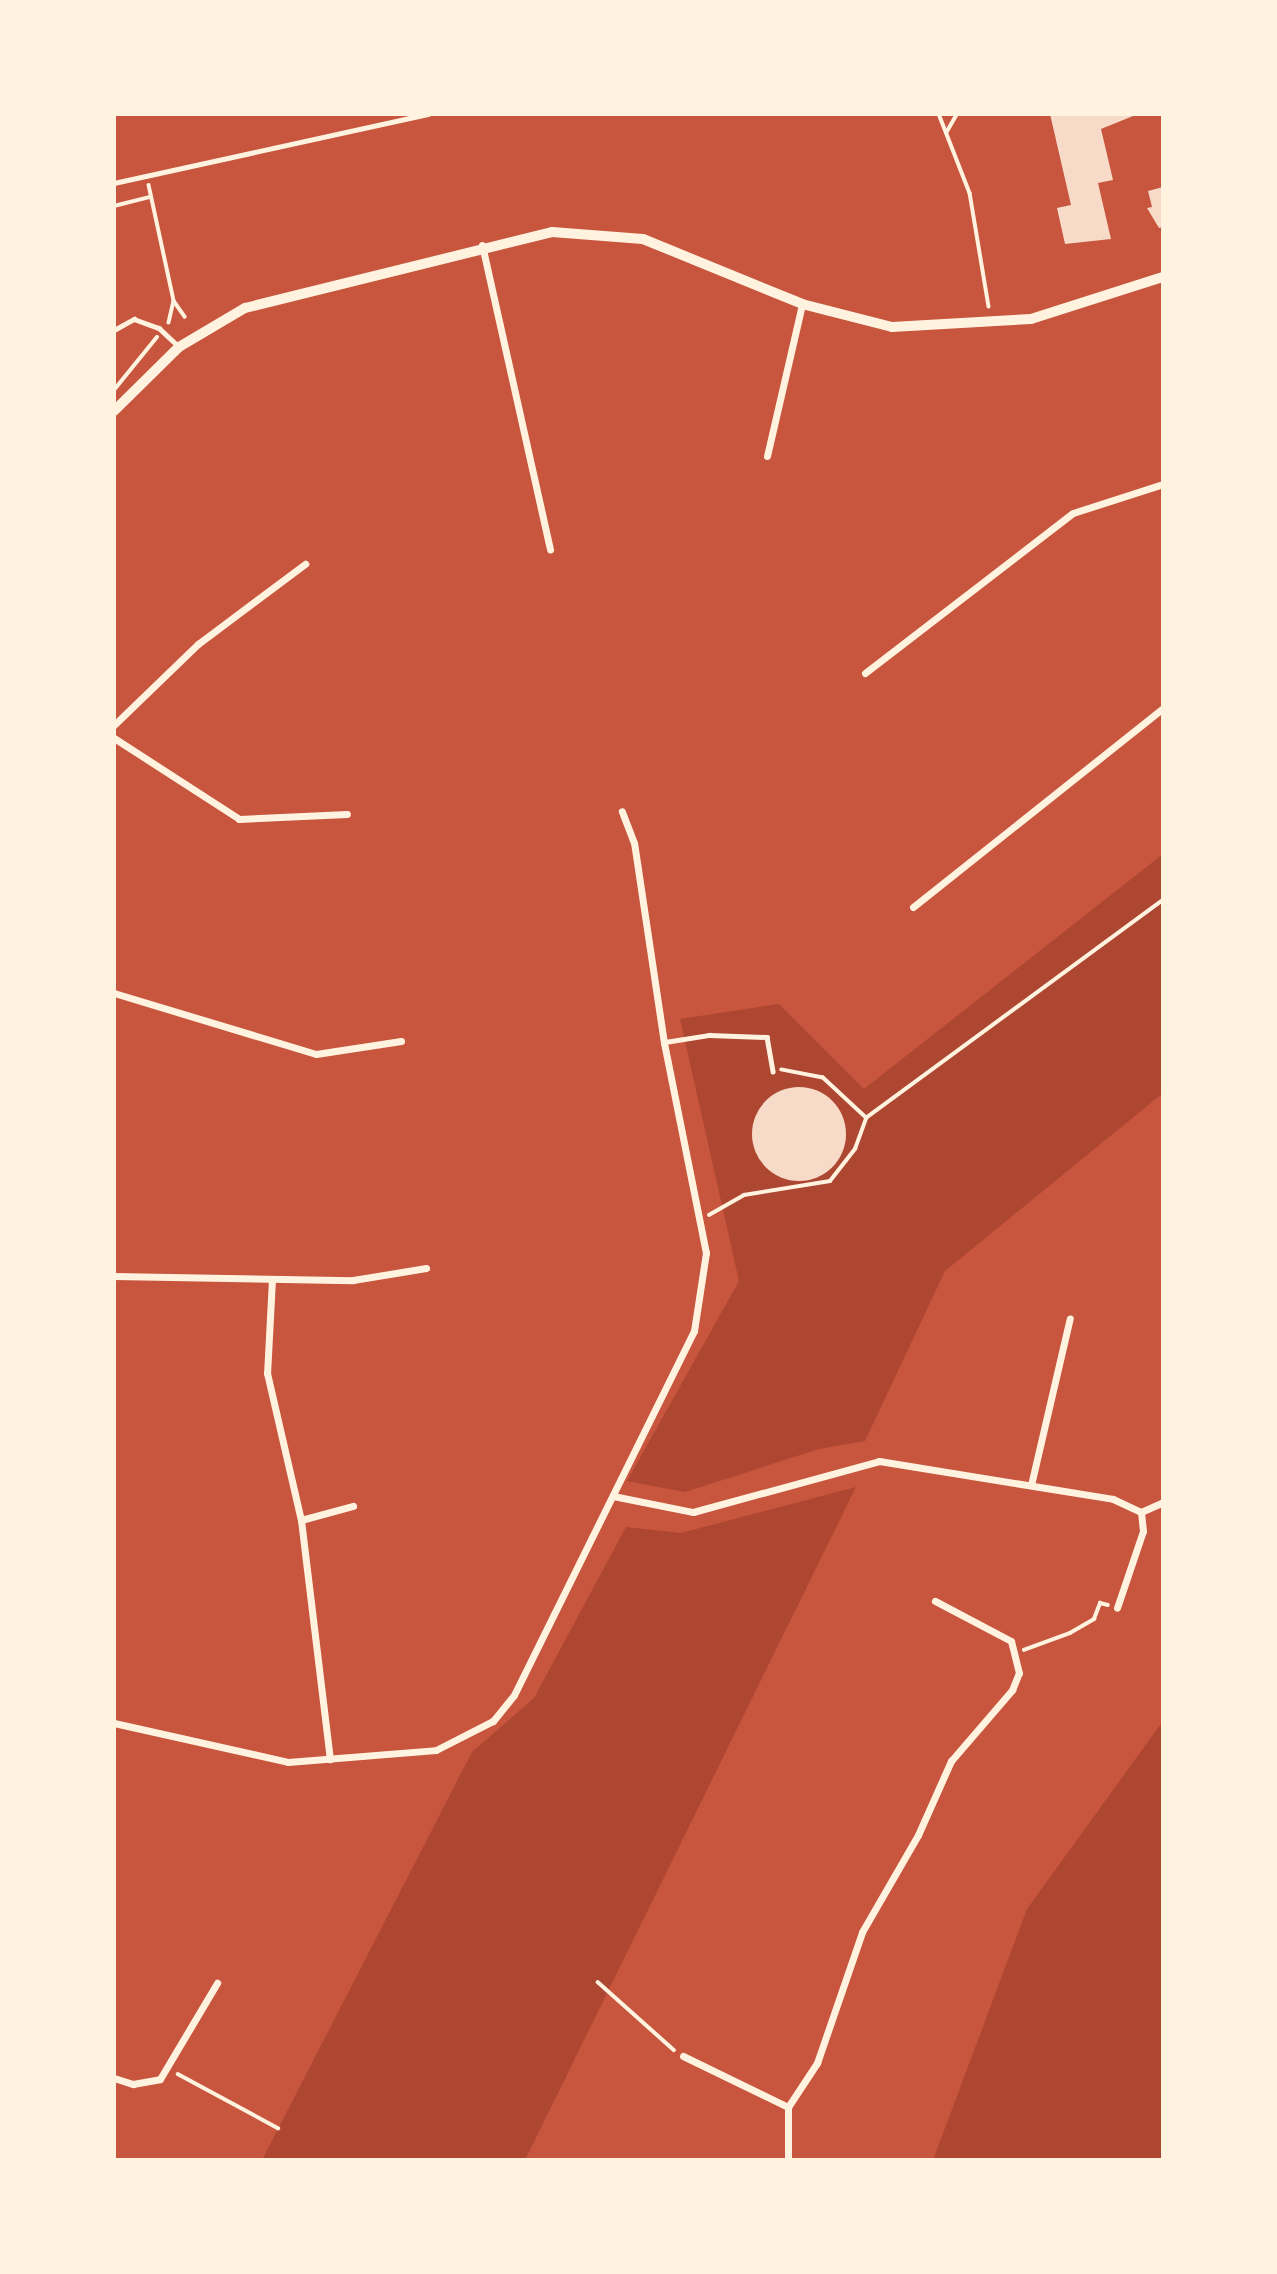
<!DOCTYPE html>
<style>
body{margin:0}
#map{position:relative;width:1277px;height:2274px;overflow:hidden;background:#c8553d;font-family:Ubuntu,sans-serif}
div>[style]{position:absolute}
.green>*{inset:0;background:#ae4732}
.building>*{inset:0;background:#f7dbc8}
.round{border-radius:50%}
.path>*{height:3.5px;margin:-1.75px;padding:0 1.75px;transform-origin:1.75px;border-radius:1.75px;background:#fff3e0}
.service>*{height:4.5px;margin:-2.25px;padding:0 2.25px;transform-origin:2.25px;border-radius:2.25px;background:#fff3e0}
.minor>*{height:7px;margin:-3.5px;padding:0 3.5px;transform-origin:3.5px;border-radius:3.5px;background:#fff3e0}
.tertiary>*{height:10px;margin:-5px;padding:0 5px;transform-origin:5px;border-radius:5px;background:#fff3e0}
span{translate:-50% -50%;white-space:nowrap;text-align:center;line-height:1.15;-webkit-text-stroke:7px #fff3e0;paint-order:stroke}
.frame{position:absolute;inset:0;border:116px solid #fff3e0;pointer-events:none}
</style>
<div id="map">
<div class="green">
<i style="clip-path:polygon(1163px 854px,1163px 1093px,945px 1271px,865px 1441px,819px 1449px,685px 1492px,627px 1481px,739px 1281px,680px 1019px,779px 1004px,864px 1089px)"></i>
<i style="clip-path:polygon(856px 1487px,525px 2160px,262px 2160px,472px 1752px,534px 1698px,626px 1527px,681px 1533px)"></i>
<i style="clip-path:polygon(1163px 1721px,1163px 2160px,933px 2160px,1027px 1909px)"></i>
</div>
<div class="building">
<i style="clip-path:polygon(1050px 114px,1138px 114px,1101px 129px,1113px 180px,1098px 183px,1111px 239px,1065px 244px,1057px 208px,1071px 205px)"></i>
<i style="clip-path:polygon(1163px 187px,1163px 227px,1159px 228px,1147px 208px,1152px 207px,1148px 191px)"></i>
<i class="round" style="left:752px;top:1087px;width:94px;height:94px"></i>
</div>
<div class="path">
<i style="left:939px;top:114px;width:85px;rotate:68.6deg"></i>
<i style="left:970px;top:193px;width:115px;rotate:80.5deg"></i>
<i style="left:946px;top:133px;width:22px;rotate:-60deg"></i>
<i style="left:149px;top:185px;width:119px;rotate:77.8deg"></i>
<i style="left:174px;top:301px;width:22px;rotate:103deg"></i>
<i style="left:114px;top:206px;width:38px;rotate:-14deg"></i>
<i style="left:174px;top:301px;width:19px;rotate:55deg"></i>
<i style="left:114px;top:390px;width:68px;rotate:-50.9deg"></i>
<i style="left:866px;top:1118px;width:368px;rotate:-36.3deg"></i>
<i style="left:709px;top:1215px;width:40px;rotate:-29.7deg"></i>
<i style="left:744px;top:1195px;width:87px;rotate:-9.2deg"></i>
<i style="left:830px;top:1181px;width:41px;rotate:-52deg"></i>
<i style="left:855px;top:1149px;width:33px;rotate:-70deg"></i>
<i style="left:866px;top:1118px;width:59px;rotate:-137.1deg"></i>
<i style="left:823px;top:1078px;width:42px;rotate:-169deg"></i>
<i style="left:1024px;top:1650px;width:49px;rotate:-20.3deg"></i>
<i style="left:1070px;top:1633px;width:28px;rotate:-30deg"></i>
<i style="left:1094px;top:1619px;width:17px;rotate:-69deg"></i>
<i style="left:1100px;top:1603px;width:8px;rotate:14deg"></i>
<i style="left:598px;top:1982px;width:102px;rotate:41.8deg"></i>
<i style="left:178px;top:2074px;width:114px;rotate:28.4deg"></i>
</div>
<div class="service">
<i style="left:114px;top:183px;width:322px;rotate:-12.4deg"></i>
<i style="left:114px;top:330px;width:23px;rotate:-29deg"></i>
<i style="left:134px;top:319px;width:27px;rotate:20deg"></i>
<i style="left:159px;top:328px;width:26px;rotate:43deg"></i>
<i style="left:665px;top:1042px;width:45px;rotate:-9deg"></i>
<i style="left:709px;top:1035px;width:58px;rotate:2deg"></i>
<i style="left:767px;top:1037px;width:35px;rotate:80deg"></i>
</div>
<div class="minor">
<i style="left:482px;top:245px;width:312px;rotate:77.4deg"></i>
<i style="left:767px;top:456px;width:156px;rotate:-77deg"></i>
<i style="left:865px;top:673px;width:262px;rotate:-37.6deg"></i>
<i style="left:1073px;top:513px;width:95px;rotate:-17.9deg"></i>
<i style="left:114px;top:725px;width:117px;rotate:-44deg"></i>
<i style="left:198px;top:644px;width:134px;rotate:-36.8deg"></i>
<i style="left:114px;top:738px;width:149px;rotate:32.9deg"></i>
<i style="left:239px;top:819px;width:108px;rotate:-2.7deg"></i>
<i style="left:913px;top:907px;width:320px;rotate:-38.5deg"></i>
<i style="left:114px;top:993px;width:211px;rotate:16.8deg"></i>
<i style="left:316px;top:1054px;width:86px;rotate:-8.7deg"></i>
<i style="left:114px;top:1276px;width:239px;rotate:1deg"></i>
<i style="left:353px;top:1280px;width:74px;rotate:-9.3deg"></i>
<i style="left:272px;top:1279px;width:94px;rotate:93deg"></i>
<i style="left:267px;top:1373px;width:151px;rotate:77deg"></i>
<i style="left:301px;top:1520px;width:241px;rotate:83.1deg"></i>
<i style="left:1031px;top:1485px;width:171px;rotate:-76.9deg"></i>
<i style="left:613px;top:1496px;width:82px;rotate:11.3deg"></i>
<i style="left:693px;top:1512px;width:193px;rotate:-15.3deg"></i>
<i style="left:879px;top:1461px;width:237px;rotate:9.2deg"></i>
<i style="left:1113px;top:1499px;width:31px;rotate:25deg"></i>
<i style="left:1141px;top:1512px;width:19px;rotate:84deg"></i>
<i style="left:1143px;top:1531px;width:81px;rotate:108.7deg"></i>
<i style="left:1141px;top:1512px;width:24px;rotate:-24deg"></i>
<i style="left:301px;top:1520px;width:54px;rotate:-15.1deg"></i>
<i style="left:114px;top:1723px;width:178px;rotate:12.6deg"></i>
<i style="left:288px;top:1762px;width:148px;rotate:-4.6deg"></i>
<i style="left:436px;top:1750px;width:64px;rotate:-27deg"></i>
<i style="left:493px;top:1721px;width:33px;rotate:-51deg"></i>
<i style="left:514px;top:1695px;width:406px;rotate:-63.7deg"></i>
<i style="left:694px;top:1331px;width:79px;rotate:-81.3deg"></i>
<i style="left:706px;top:1253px;width:214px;rotate:-101.3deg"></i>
<i style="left:664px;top:1043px;width:202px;rotate:-98.5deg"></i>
<i style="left:634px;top:843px;width:34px;rotate:-111deg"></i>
<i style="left:683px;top:2056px;width:117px;rotate:25.9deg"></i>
<i style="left:114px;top:2078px;width:20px;rotate:18deg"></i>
<i style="left:133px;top:2084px;width:27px;rotate:-10deg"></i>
<i style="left:160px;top:2079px;width:112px;rotate:-59.3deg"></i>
<i style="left:788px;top:2160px;width:53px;rotate:-90deg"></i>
<i style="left:788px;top:2107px;width:53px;rotate:-56.6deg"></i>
<i style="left:817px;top:2063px;width:139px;rotate:-71deg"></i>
<i style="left:862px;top:1932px;width:112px;rotate:-60deg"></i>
<i style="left:918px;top:1835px;width:81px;rotate:-66deg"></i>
<i style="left:951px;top:1761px;width:94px;rotate:-49.3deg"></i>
<i style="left:1012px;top:1690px;width:18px;rotate:-68deg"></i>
<i style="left:1019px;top:1673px;width:33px;rotate:-104deg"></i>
<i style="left:1011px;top:1641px;width:86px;rotate:-152.2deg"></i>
</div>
<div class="tertiary">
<i style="left:114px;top:411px;width:91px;rotate:-44.6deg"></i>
<i style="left:179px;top:347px;width:77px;rotate:-30.6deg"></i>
<i style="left:245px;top:308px;width:316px;rotate:-13.9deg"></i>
<i style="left:552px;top:232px;width:91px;rotate:4.4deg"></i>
<i style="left:643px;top:239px;width:172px;rotate:22.2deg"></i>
<i style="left:802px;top:304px;width:93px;rotate:14.3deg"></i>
<i style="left:892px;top:327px;width:139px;rotate:-3.3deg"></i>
<i style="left:1031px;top:319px;width:139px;rotate:-17.7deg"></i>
</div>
<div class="frame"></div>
</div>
